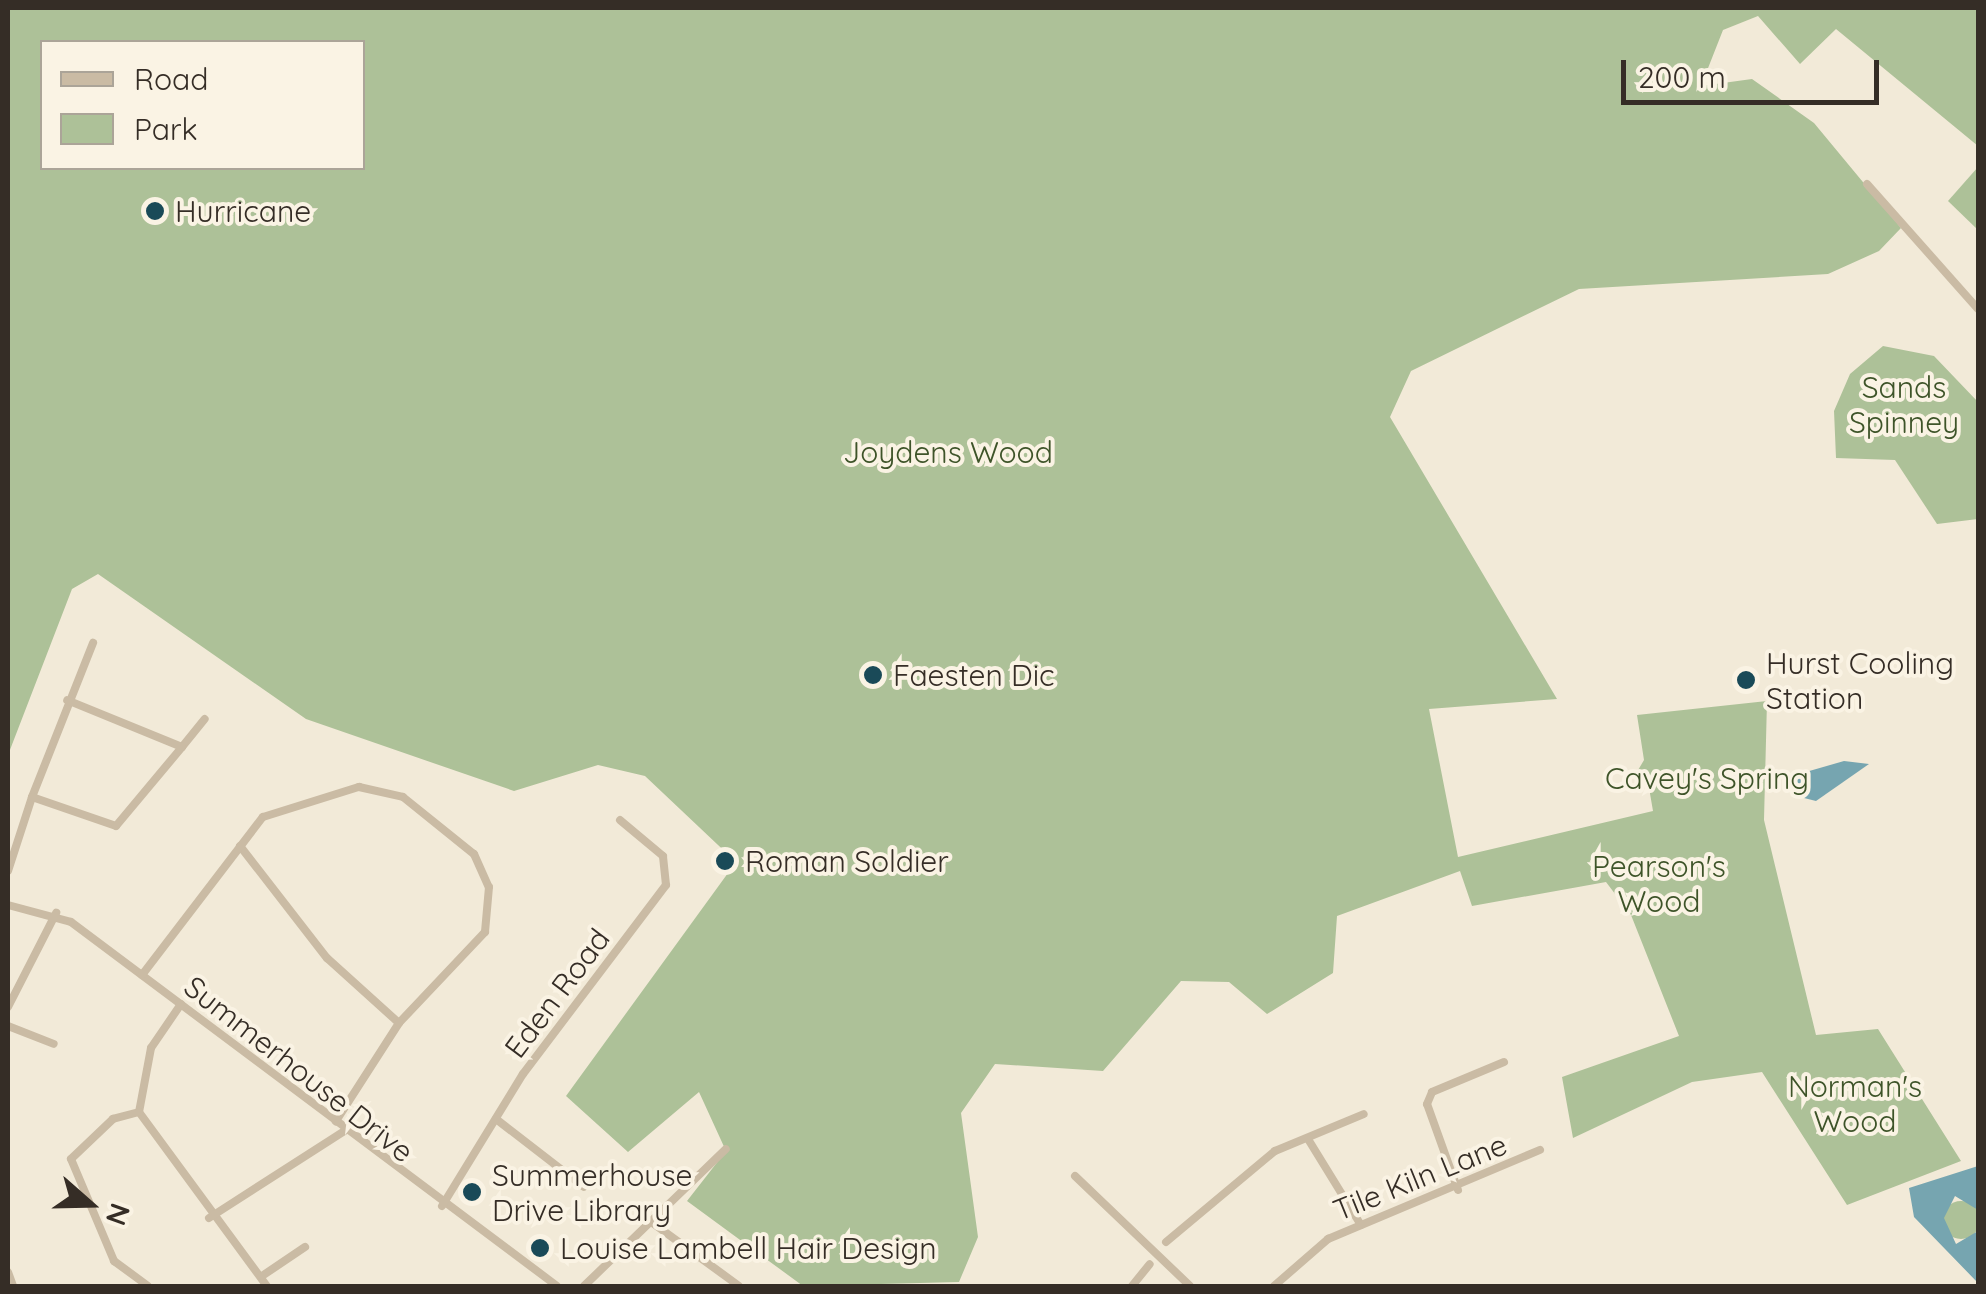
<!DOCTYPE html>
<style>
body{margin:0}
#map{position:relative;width:1986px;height:1294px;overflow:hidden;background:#f2ead8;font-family:Quicksand,sans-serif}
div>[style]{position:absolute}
.green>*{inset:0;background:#adc198}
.round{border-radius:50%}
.water>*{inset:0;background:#76a5b0}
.street>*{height:8px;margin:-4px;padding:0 4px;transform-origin:4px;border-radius:4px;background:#cabba4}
.dots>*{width:28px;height:28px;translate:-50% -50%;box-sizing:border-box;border:5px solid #faf3e4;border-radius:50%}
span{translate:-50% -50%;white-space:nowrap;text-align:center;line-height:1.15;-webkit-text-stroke:8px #faf3e4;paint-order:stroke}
.poi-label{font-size:30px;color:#352d26}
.left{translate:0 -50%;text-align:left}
.park-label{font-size:30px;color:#3e5429}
.street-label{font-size:30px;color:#352d26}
.frame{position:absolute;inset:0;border:10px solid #352d26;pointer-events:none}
.legend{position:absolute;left:40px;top:40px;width:325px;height:130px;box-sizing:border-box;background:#faf3e4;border:2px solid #aba498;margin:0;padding:12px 18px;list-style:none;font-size:30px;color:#352d26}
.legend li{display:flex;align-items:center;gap:20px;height:50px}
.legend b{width:50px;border:2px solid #aba498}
.north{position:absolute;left:40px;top:1154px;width:100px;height:100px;-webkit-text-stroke:8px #faf3e4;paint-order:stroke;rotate:110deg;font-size:28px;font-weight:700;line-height:40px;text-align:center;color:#352d26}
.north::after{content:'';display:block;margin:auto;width:35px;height:45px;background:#352d26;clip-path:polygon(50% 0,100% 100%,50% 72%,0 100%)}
.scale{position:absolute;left:1621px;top:60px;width:258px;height:45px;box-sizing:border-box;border:5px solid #352d26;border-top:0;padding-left:12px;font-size:30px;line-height:35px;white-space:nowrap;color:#352d26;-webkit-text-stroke:8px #faf3e4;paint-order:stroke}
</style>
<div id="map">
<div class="green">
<i style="clip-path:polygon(evenodd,8px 8px,1978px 8px,1978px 146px,1836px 29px,1800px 64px,1758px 16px,1723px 30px,1701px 86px,1752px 79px,1814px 123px,1901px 228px,1879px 251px,1828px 274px,1579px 289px,1411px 371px,1390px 417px,1557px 699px,1429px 709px,1458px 857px,1653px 811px,1648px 782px,1634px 777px,1644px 760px,1637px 715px,1767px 701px,1764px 820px,1816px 1035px,1878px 1029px,1961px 1161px,1847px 1205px,1762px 1072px,1692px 1082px,1573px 1138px,1562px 1077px,1679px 1036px,1631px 915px,1606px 882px,1472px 906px,1460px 871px,1337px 916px,1333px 973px,1267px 1014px,1229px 982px,1181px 981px,1103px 1071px,995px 1064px,961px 1113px,978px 1237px,959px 1282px,803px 1286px,687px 1201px,726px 1151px,699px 1092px,628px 1152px,566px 1096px,736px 862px,645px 776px,598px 765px,514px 791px,306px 719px,98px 574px,72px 589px,8px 755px,8px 8px,42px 42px,362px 42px,362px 168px,42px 168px,42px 42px)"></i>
<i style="clip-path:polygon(1978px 167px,1978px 230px,1948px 201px)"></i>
<i style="clip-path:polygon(1883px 346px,1934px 356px,1978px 402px,1978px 519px,1937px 524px,1895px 460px,1836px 458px,1834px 411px,1850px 374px)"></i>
<i class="round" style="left:1942px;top:1201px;width:38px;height:38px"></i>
</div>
<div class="water">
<i style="clip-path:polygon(1844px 761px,1869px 764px,1816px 801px,1796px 796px,1792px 776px)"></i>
<i style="clip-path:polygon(1978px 1166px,1978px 1210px,1955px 1196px,1944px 1218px,1956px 1244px,1978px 1231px,1978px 1283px,1914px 1217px,1909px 1188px)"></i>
</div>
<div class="street">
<i style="left:1867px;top:184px;width:167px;rotate:48.4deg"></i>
<i style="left:182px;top:747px;width:36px;rotate:-51deg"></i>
<i style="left:32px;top:797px;width:166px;rotate:-68.4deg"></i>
<i style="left:240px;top:846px;width:142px;rotate:52.2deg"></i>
<i style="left:327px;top:958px;width:97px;rotate:42.1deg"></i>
<i style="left:399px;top:1023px;width:117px;rotate:122.7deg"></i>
<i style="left:8px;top:871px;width:78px;rotate:-72deg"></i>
<i style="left:32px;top:797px;width:89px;rotate:19deg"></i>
<i style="left:116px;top:826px;width:103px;rotate:-50.1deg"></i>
<i style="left:182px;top:747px;width:124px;rotate:-157.8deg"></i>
<i style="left:8px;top:905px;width:65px;rotate:15.1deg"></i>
<i style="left:71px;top:922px;width:607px;rotate:36.83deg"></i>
<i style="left:142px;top:975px;width:199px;rotate:-52.6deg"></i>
<i style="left:263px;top:817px;width:101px;rotate:-17.4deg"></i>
<i style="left:359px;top:787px;width:45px;rotate:12.8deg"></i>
<i style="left:403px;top:797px;width:91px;rotate:38.8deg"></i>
<i style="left:474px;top:854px;width:36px;rotate:66deg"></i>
<i style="left:489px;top:887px;width:45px;rotate:95.1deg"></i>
<i style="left:485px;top:932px;width:125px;rotate:133.4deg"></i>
<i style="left:181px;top:1004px;width:53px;rotate:124.3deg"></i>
<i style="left:151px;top:1048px;width:65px;rotate:100.6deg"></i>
<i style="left:139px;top:1112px;width:216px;rotate:53.7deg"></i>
<i style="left:8px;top:1007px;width:106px;rotate:-62.9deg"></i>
<i style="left:8px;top:1026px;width:49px;rotate:21.4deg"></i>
<i style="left:139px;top:1112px;width:27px;rotate:165deg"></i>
<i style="left:113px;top:1119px;width:58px;rotate:136.4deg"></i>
<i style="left:71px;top:1159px;width:111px;rotate:67.1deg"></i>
<i style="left:114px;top:1261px;width:42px;rotate:36.3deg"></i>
<i style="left:496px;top:1119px;width:111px;rotate:37.7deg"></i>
<i style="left:1308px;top:1139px;width:101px;rotate:58.4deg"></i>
<i style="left:1075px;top:1176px;width:159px;rotate:43.7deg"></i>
<i style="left:1458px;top:1190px;width:91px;rotate:-109.8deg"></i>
<i style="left:1427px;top:1104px;width:13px;rotate:-67deg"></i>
<i style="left:1432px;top:1092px;width:78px;rotate:-22.6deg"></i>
<i style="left:442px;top:1206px;width:155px;rotate:-58.5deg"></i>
<i style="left:523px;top:1074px;width:237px;rotate:-52.9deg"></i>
<i style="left:666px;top:885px;width:29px;rotate:-96deg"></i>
<i style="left:663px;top:856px;width:56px;rotate:-140.1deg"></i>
<i style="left:209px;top:1218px;width:163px;rotate:-32.7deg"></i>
<i style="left:654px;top:1224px;width:105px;rotate:36.1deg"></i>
<i style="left:1166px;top:1242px;width:142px;rotate:-39.9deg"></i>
<i style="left:1275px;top:1151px;width:96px;rotate:-22.6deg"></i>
<i style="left:8px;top:1272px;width:15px;rotate:70deg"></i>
<i style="left:262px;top:1276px;width:52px;rotate:-34deg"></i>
<i style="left:584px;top:1286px;width:197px;rotate:-44deg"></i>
<i style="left:1132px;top:1286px;width:28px;rotate:-51deg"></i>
<i style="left:1274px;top:1286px;width:72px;rotate:-41deg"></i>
<i style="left:1328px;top:1239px;width:230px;rotate:-22.8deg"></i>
</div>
<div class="dots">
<i style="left:155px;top:211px;background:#1a4a58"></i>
<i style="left:873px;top:675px;background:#1a4a58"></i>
<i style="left:1746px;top:680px;background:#1a4a58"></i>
<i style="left:725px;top:861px;background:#1a4a58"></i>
<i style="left:472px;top:1192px;background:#1a4a58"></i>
<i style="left:540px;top:1248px;background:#1a4a58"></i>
</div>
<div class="poi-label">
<span class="left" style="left:175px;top:211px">Hurricane</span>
<span class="left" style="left:1766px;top:680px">Hurst Cooling<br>Station</span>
<span class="left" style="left:893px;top:675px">Faesten Dic</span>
<span class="left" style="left:745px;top:861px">Roman Soldier</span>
<span class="left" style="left:492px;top:1192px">Summerhouse<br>Drive Library</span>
<span class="left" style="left:560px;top:1248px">Louise Lambell Hair Design</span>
</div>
<div class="park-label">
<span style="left:1904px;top:404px">Sands<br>Spinney</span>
<span style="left:948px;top:452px">Joydens Wood</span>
<span style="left:1707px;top:778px">Cavey's Spring</span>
<span style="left:1659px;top:883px">Pearson's<br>Wood</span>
<span style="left:1855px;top:1103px">Norman's<br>Wood</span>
</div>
<div class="street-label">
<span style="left:557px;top:993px;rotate:-53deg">Eden Road</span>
<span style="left:299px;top:1069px;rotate:38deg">Summerhouse Drive</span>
<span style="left:1420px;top:1177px;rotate:-22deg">Tile Kiln Lane</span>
</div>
<div class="frame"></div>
<ul class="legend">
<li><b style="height:12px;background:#cabba4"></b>Road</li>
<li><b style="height:28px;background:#adc198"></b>Park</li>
</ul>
<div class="north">N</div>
<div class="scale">200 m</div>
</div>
